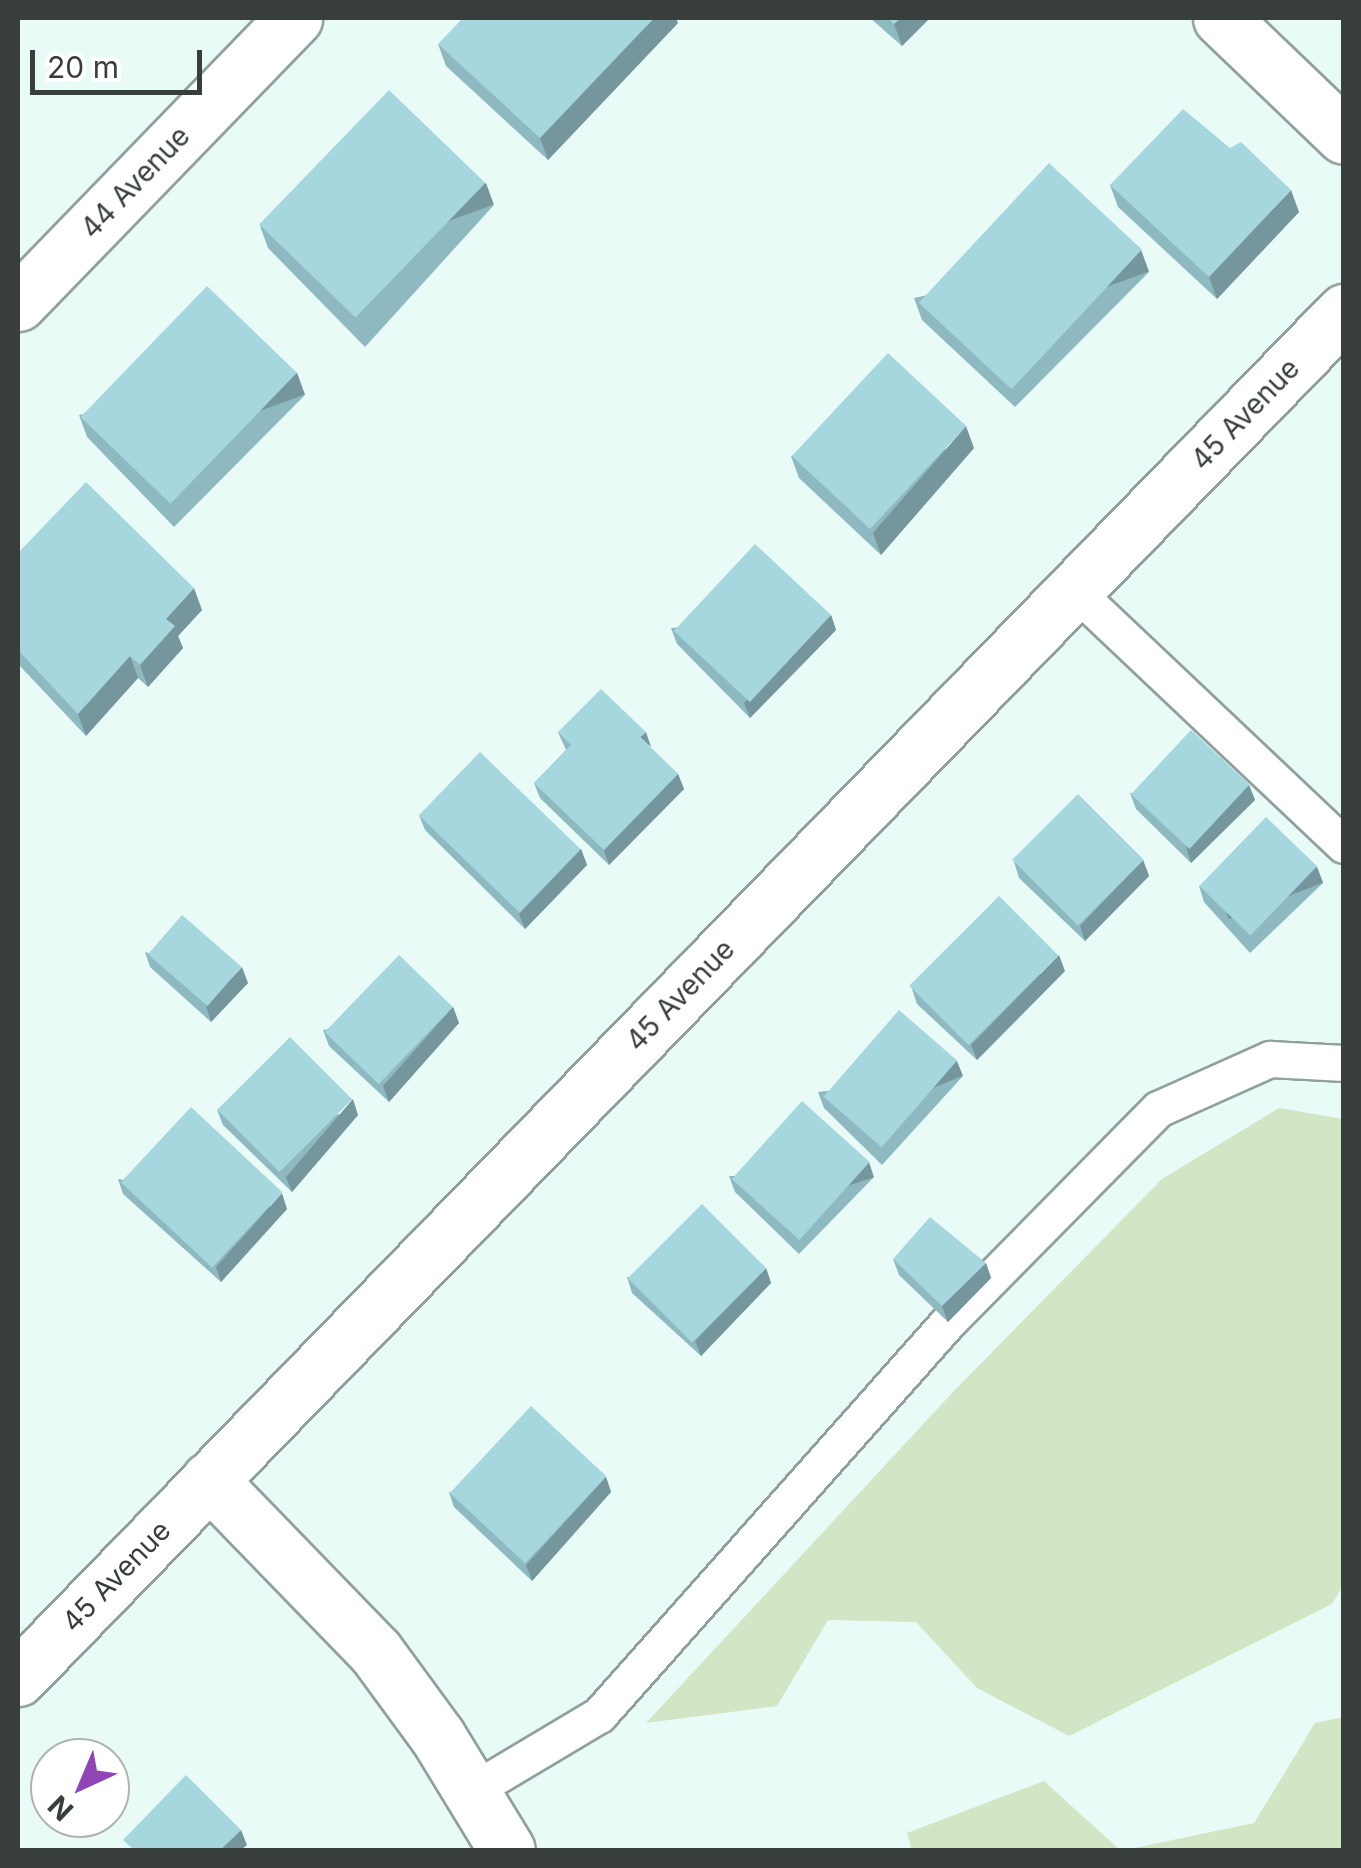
<!DOCTYPE html>
<style>
body{margin:0}
#map{position:relative;width:1361px;height:1868px;overflow:hidden;background:#e9fbf7;font-family:Inter,sans-serif}
div>[style]{position:absolute}
.green>*{inset:0;background:#d2e5c4}
.roads{filter:drop-shadow(2px 0 #8fa09d) drop-shadow(-2px 0 #8fa09d) drop-shadow(0 2px #8fa09d) drop-shadow(0 -2px #8fa09d)}
.service>*{height:35px;margin:-17.5px;padding:0 17.5px;transform-origin:17.5px;border-radius:17.5px;background:#fff}
.minor>*{height:55px;margin:-27.5px;padding:0 27.5px;transform-origin:27.5px;border-radius:27.5px;background:#fff}
.tertiary>*{height:55px;margin:-27.5px;padding:0 27.5px;transform-origin:27.5px;border-radius:27.5px;background:#fff}
.wall>*{inset:0;background:#8fb9c0}
.shaded-wall>*{inset:0;background:#74969c;transform-origin:0 0}
.building>*{inset:0;background:#a6d7df;transform-origin:0 0}
span{translate:-50% -50%;white-space:nowrap;text-align:center;line-height:1.15;-webkit-text-stroke:8px #fff;paint-order:stroke}
.street-label{font-size:28px;color:#373e3c}
.frame{position:absolute;inset:0;border:20px solid #373e3c;pointer-events:none}
.north{position:absolute;left:30px;top:1738px;width:100px;height:100px;box-sizing:border-box;background:#fff;border:2px solid #afb2b1;border-radius:50%;rotate:224deg;font-size:28px;font-weight:700;line-height:40px;text-align:center;color:#373e3c}
.north::after{content:'';display:block;margin:auto;width:35px;height:45px;background:#9045b7;clip-path:polygon(50% 0,100% 100%,50% 72%,0 100%)}
.scale{position:absolute;left:30px;top:50px;width:172px;height:45px;box-sizing:border-box;border:5px solid #373e3c;border-top:0;padding-left:12px;font-size:30px;line-height:35px;white-space:nowrap;color:#373e3c;-webkit-text-stroke:8px #fff;paint-order:stroke}
</style>
<div id="map">
<div class="green">
<i style="clip-path:polygon(1279px 1108px,1343px 1119px,1344px 1584px,1332px 1604px,1069px 1736px,977px 1688px,916px 1622px,828px 1620px,777px 1706px,646px 1723px,953px 1392px,1162px 1179px)"></i>
<i style="clip-path:polygon(1343px 1717px,1343px 1850px,1125px 1850px,1254px 1823px,1315px 1723px)"></i>
<i style="clip-path:polygon(1044px 1781px,1120px 1850px,912px 1850px,907px 1833px)"></i>
</div>
<div class="roads">
<div class="service">
<i style="left:1074px;top:590px;width:371px;rotate:43.4deg"></i>
<i style="left:473px;top:1790px;width:147px;rotate:-30.8deg"></i>
<i style="left:599px;top:1715px;width:526px;rotate:-48.39deg"></i>
<i style="left:948px;top:1322px;width:299px;rotate:-45.4deg"></i>
<i style="left:1158px;top:1109px;width:123px;rotate:-24.1deg"></i>
<i style="left:1270px;top:1059px;width:74px;rotate:3.1deg"></i>
</div>
<div class="minor">
<i style="left:18px;top:303px;width:397px;rotate:-45.9deg"></i>
<i style="left:209px;top:1480px;width:238px;rotate:45.9deg"></i>
<i style="left:375px;top:1651px;width:107px;rotate:53.8deg"></i>
<i style="left:438px;top:1737px;width:132px;rotate:58.6deg"></i>
</div>
<div class="tertiary">
<i style="left:1221px;top:18px;width:170px;rotate:43.8deg"></i>
<i style="left:18px;top:1678px;width:1904px;rotate:-45.85deg"></i>
</div>
</div>
<div class="wall">
<i style="clip-path:polygon(870px 18px,930px 18px,902px 46px)"></i>
<i style="clip-path:polygon(678px 23px,548px 160px,446px 66px,438px 44px)"></i>
<i style="clip-path:polygon(1110px 185px,1299px 212px,1217px 299px,1118px 207px)"></i>
<i style="clip-path:polygon(494px 205px,365px 347px,268px 248px,260px 226px)"></i>
<i style="clip-path:polygon(1141px 250px,1149px 272px,1015px 407px,922px 320px,914px 298px)"></i>
<i style="clip-path:polygon(297px 373px,305px 395px,174px 527px,87px 437px,79px 415px)"></i>
<i style="clip-path:polygon(974px 448px,881px 555px,799px 478px,791px 456px)"></i>
<i style="clip-path:polygon(18px 553px,202px 610px,178px 636px,183px 648px,148px 687px,138px 678px,86px 736px,18px 664px)"></i>
<i style="clip-path:polygon(831px 615px,836px 630px,750px 718px,677px 644px,671px 628px)"></i>
<i style="clip-path:polygon(558px 732px,651px 748px,678px 774px,684px 789px,609px 865px,540px 798px,534px 783px,566px 750px)"></i>
<i style="clip-path:polygon(1249px 785px,1255px 800px,1191px 863px,1136px 809px,1130px 793px)"></i>
<i style="clip-path:polygon(419px 815px,581px 849px,587px 865px,525px 929px,425px 830px)"></i>
<i style="clip-path:polygon(1143px 860px,1149px 876px,1085px 941px,1019px 878px,1014px 862px)"></i>
<i style="clip-path:polygon(1317px 867px,1323px 883px,1250px 953px,1204px 902px,1199px 886px)"></i>
<i style="clip-path:polygon(145px 952px,248px 983px,211px 1022px,150px 967px)"></i>
<i style="clip-path:polygon(1065px 971px,977px 1060px,917px 1004px,912px 989px)"></i>
<i style="clip-path:polygon(453px 1007px,459px 1023px,389px 1102px,329px 1046px,323px 1030px)"></i>
<i style="clip-path:polygon(963px 1076px,882px 1165px,824px 1108px,818px 1092px)"></i>
<i style="clip-path:polygon(217px 1110px,358px 1115px,292px 1192px,223px 1125px)"></i>
<i style="clip-path:polygon(729px 1176px,874px 1177px,799px 1254px,735px 1192px)"></i>
<i style="clip-path:polygon(118px 1179px,287px 1209px,221px 1282px,123px 1194px)"></i>
<i style="clip-path:polygon(893px 1259px,986px 1263px,991px 1278px,948px 1322px,899px 1275px)"></i>
<i style="clip-path:polygon(766px 1268px,771px 1283px,701px 1356px,632px 1293px,627px 1277px)"></i>
<i style="clip-path:polygon(606px 1477px,611px 1492px,532px 1581px,454px 1507px,449px 1492px)"></i>
</div>
<div class="shaded-wall">
<i style="clip-path:polygon(654px 18px,676px 18px,678px 23px,548px 160px,540px 138px)"></i>
<i style="clip-path:polygon(901px 18px,930px 18px,902px 46px,894px 24px)"></i>
<i style="left:486px;top:183px;width:23px;height:192px;rotate:70deg"></i>
<i style="clip-path:polygon(1291px 190px,1299px 212px,1217px 299px,1209px 277px)"></i>
<i style="left:1141px;top:250px;width:23px;height:190px;rotate:70deg"></i>
<i style="left:297px;top:373px;width:23px;height:186px;rotate:70deg"></i>
<i style="clip-path:polygon(966px 426px,974px 448px,881px 555px,873px 533px)"></i>
<i style="clip-path:polygon(194px 588px,202px 610px,178px 636px,183px 648px,148px 687px,140px 665px,166px 619px)"></i>
<i style="clip-path:polygon(831px 615px,836px 630px,750px 718px,744px 703px)"></i>
<i style="clip-path:polygon(130px 656px,138px 678px,86px 736px,78px 714px)"></i>
<i style="clip-path:polygon(646px 732px,651px 747px,640px 737px)"></i>
<i style="clip-path:polygon(678px 774px,684px 789px,609px 865px,604px 850px)"></i>
<i style="clip-path:polygon(1249px 785px,1255px 800px,1191px 863px,1186px 847px)"></i>
<i style="clip-path:polygon(581px 849px,587px 865px,525px 929px,519px 914px)"></i>
<i style="clip-path:polygon(1143px 860px,1149px 876px,1085px 941px,1080px 926px)"></i>
<i style="left:1317px;top:867px;width:17px;height:101px;rotate:69deg"></i>
<i style="clip-path:polygon(1059px 955px,1065px 971px,977px 1060px,971px 1045px)"></i>
<i style="clip-path:polygon(242px 967px,248px 983px,211px 1022px,206px 1006px)"></i>
<i style="clip-path:polygon(453px 1007px,459px 1023px,389px 1102px,383px 1086px)"></i>
<i style="left:957px;top:1061px;width:16px;height:119px;rotate:68deg"></i>
<i style="clip-path:polygon(353px 1099px,358px 1115px,292px 1192px,286px 1177px)"></i>
<i style="left:869px;top:1162px;width:16px;height:107px;rotate:72deg"></i>
<i style="clip-path:polygon(282px 1193px,287px 1209px,221px 1282px,216px 1267px)"></i>
<i style="clip-path:polygon(986px 1263px,991px 1278px,948px 1322px,942px 1306px)"></i>
<i style="clip-path:polygon(766px 1268px,771px 1283px,701px 1356px,695px 1341px)"></i>
<i style="clip-path:polygon(606px 1477px,611px 1492px,532px 1581px,526px 1565px)"></i>
<i style="clip-path:polygon(241px 1830px,247px 1845px,241px 1850px,220px 1850px)"></i>
</div>
<div class="building">
<i style="clip-path:polygon(463px 18px,654px 18px,540px 138px,438px 44px)"></i>
<i style="clip-path:polygon(887px 18px,901px 18px,894px 24px)"></i>
<i style="left:389px;top:90px;width:134px;height:187px;rotate:44deg"></i>
<i style="clip-path:polygon(1183px 109px,1230px 148px,1241px 142px,1291px 190px,1209px 277px,1110px 185px)"></i>
<i style="left:1049px;top:163px;width:127px;height:191px;rotate:43deg"></i>
<i style="left:207px;top:286px;width:125px;height:182px;rotate:44deg"></i>
<i style="left:888px;top:353px;width:107px;height:141px;rotate:43deg"></i>
<i style="clip-path:polygon(86px 482px,194px 588px,166px 619px,175px 626px,140px 665px,130px 656px,78px 714px,18px 650px,18px 553px)"></i>
<i style="left:755px;top:544px;width:104px;height:119px;rotate:43deg"></i>
<i style="clip-path:polygon(601px 689px,646px 732px,640px 737px,678px 774px,604px 850px,534px 783px,571px 745px,558px 732px)"></i>
<i style="left:1191px;top:730px;width:80px;height:88px;rotate:43deg"></i>
<i style="left:480px;top:752px;width:140px;height:88px;rotate:44deg"></i>
<i style="left:1078px;top:794px;width:93px;height:93px;rotate:45deg"></i>
<i style="left:1266px;top:817px;width:71px;height:96px;rotate:44deg"></i>
<i style="left:999px;top:896px;width:84px;height:127px;rotate:45deg"></i>
<i style="left:182px;top:915px;width:79px;height:52px;rotate:41deg"></i>
<i style="left:399px;top:955px;width:75px;height:107px;rotate:44deg"></i>
<i style="left:899px;top:1010px;width:77px;height:115px;rotate:41deg"></i>
<i style="left:290px;top:1037px;width:88px;height:103px;rotate:45deg"></i>
<i style="left:802px;top:1101px;width:91px;height:105px;rotate:42deg"></i>
<i style="left:191px;top:1107px;width:125px;height:103px;rotate:43deg"></i>
<i style="left:702px;top:1204px;width:91px;height:105px;rotate:45deg"></i>
<i style="clip-path:polygon(930px 1217px,986px 1263px,942px 1306px,893px 1259px)"></i>
<i style="left:531px;top:1406px;width:103px;height:119px;rotate:43deg"></i>
<i style="clip-path:polygon(186px 1775px,241px 1830px,220px 1850px,134px 1850px,123px 1840px)"></i>
</div>
<div class="street-label">
<span style="left:135px;top:182px;rotate:-46deg">44 Avenue</span>
<span style="left:1245px;top:414px;rotate:-46deg">45 Avenue</span>
<span style="left:680px;top:995px;rotate:-46deg">45 Avenue</span>
<span style="left:116px;top:1576px;rotate:-46deg">45 Avenue</span>
</div>
<div class="frame"></div>
<div class="north">N</div>
<div class="scale">20 m</div>
</div>
